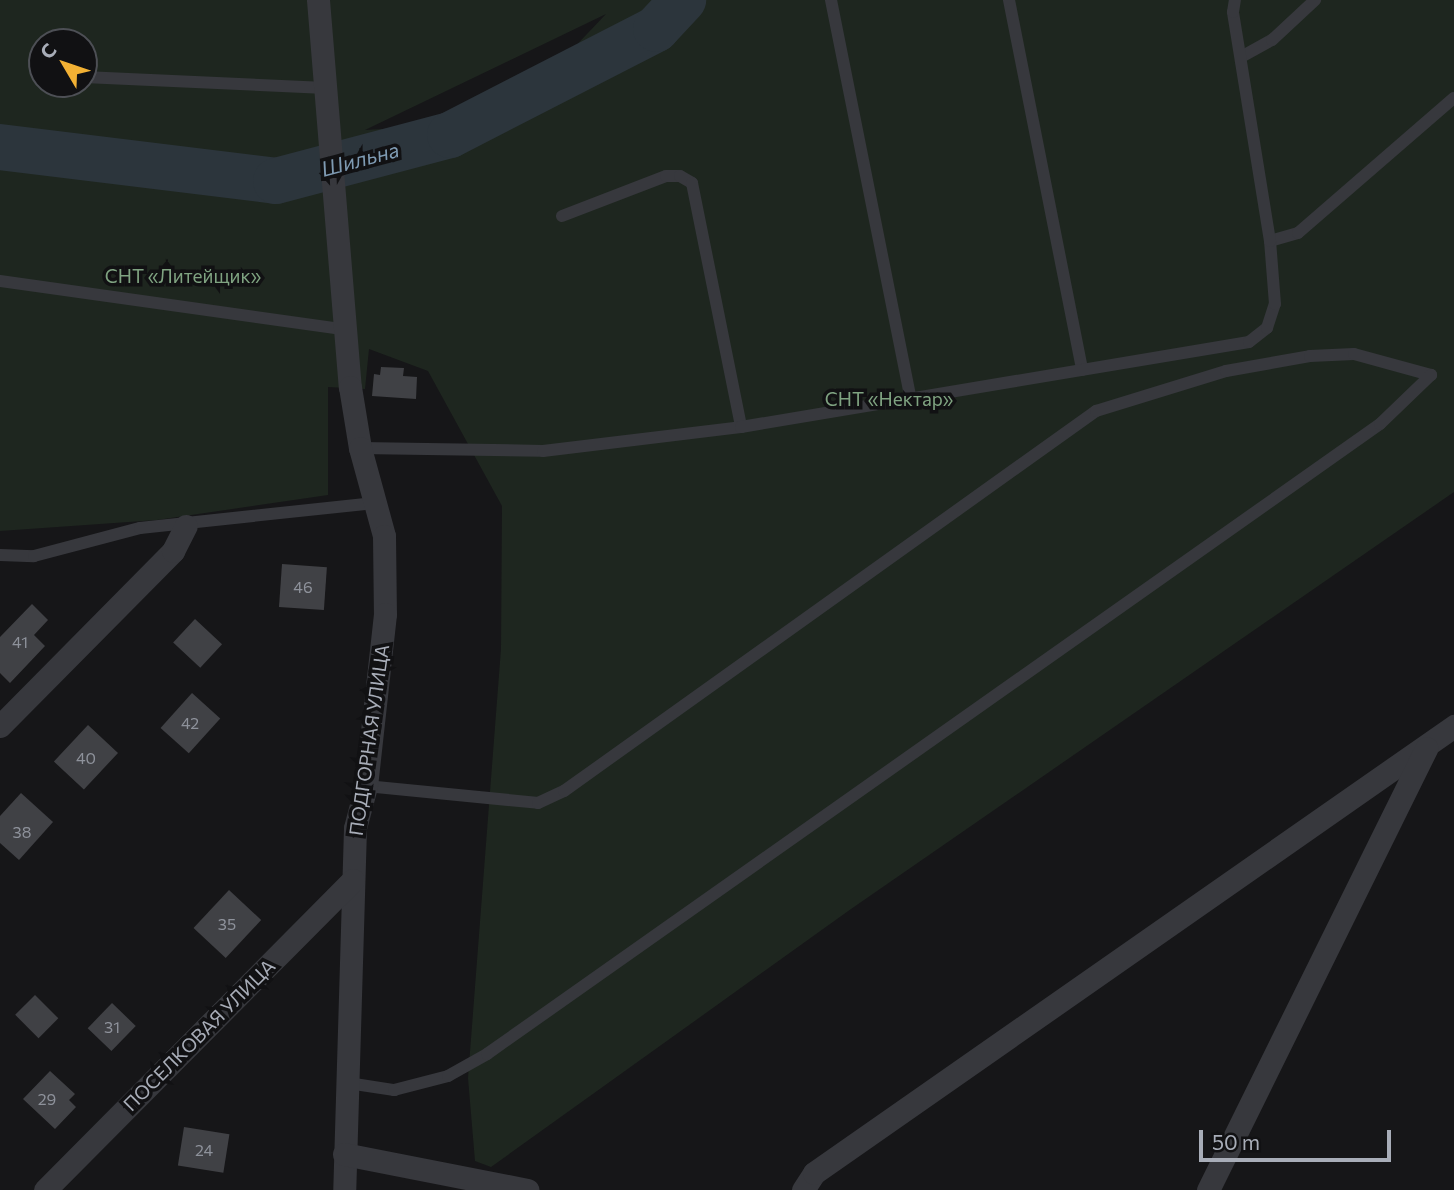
<!DOCTYPE html>
<meta charset="utf-8">
<style>
body{margin:0}
#map{position:relative;width:1454px;height:1190px;overflow:hidden;background:#161618;font-family:Commissioner,sans-serif}
div>[style]{position:absolute}
.green>*{inset:0;background:#1e261f}
.river>*{height:46px;margin:-23px;padding:0 23px;transform-origin:23px;border-radius:23px;background:#2c353c}
.building>*{inset:0;background:#404145;transform-origin:0 0}
.lane>*{height:12px;margin:-6px;padding:0 6px;transform-origin:6px;border-radius:6px;background:#37383d}
.street>*{height:23px;margin:-11.5px;padding:0 11.5px;transform-origin:11.5px;border-radius:11.5px;background:#37383d}
span{translate:-50% -50%;white-space:nowrap;text-align:center;line-height:1.15;-webkit-text-stroke:7px #111113;paint-order:stroke}
.number-label{font-size:16px;color:#8e929b}
.number-label span{-webkit-text-stroke-width:0}
.park-label{font-size:19px;color:#7fa381}
.street-label{font-size:19px;color:#a8adb8}
.water-label{font-size:21px;color:#7f9bb3;font-style:italic}
.north{position:absolute;left:28px;top:28px;width:70px;height:70px;box-sizing:border-box;background:#111113;border:2px solid #4d4f55;border-radius:50%;rotate:309deg;font-size:19px;font-weight:700;line-height:28px;text-align:center;color:#a8adb8}
.north::after{content:'';display:block;margin:auto;width:24px;height:32px;background:#f2b134;clip-path:polygon(50% 0,100% 100%,50% 72%,0 100%)}
.scale{position:absolute;left:1199px;top:1130px;width:192px;height:32px;box-sizing:border-box;border:4px solid #a8adb8;border-top:0;padding-left:9px;font-size:21px;line-height:24px;white-space:nowrap;color:#a8adb8;-webkit-text-stroke:5px #111113;paint-order:stroke}
</style>
<div id="map">
<div class="green">
<i style="clip-path:polygon(evenodd,0 0,1454px 0,1454px 492px,851px 909px,491px 1167px,475px 1161px,468px 1078px,501px 649px,502px 506px,428px 371px,369px 349px,365px 389px,328px 387px,328px 495px,157px 520px,0 531px,0 0,606px 14px,567px 55px,449px 125px,365px 130px,606px 14px,0 0,42px 42px,84px 42px,84px 84px,42px 84px,42px 42px)"></i>
</div>
<div class="river">
<i style="left:0;top:147px;width:278px;rotate:7deg"></i>
<i style="left:276px;top:181px;width:180px;rotate:-14.8deg"></i>
<i style="left:450px;top:135px;width:232px;rotate:-27.2deg"></i>
<i style="left:656px;top:29px;width:40px;rotate:-47deg"></i>
</div>
<div class="building">
<i style="clip-path:polygon(381px 367px,404px 368px,403px 376px,417px 377px,416px 399px,372px 396px,374px 374px,380px 375px)"></i>
<i style="left:282px;top:564px;width:45px;height:43px;rotate:4deg"></i>
<i style="clip-path:polygon(32px 604px,48px 620px,34px 635px,45px 646px,10px 683px,0 673px,0 637px)"></i>
<i style="left:195px;top:619px;width:37px;height:32px;rotate:43deg"></i>
<i style="left:192px;top:693px;width:38px;height:47px;rotate:42deg"></i>
<i style="left:88px;top:725px;width:41px;height:50px;rotate:43deg"></i>
<i style="clip-path:polygon(21px 793px,53px 822px,19px 860px,0 843px,0 816px)"></i>
<i style="left:229px;top:890px;width:44px;height:52px;rotate:43deg"></i>
<i style="left:35px;top:995px;width:33px;height:28px;rotate:45deg"></i>
<i style="left:112px;top:1003px;width:33px;height:35px;rotate:44deg"></i>
<i style="clip-path:polygon(50px 1071px,75px 1094px,69px 1100px,76px 1107px,55px 1129px,23px 1099px)"></i>
<i style="left:184px;top:1127px;width:46px;height:39px;rotate:9deg"></i>
</div>
<div class="lane">
<i style="left:831px;top:0;width:407px;rotate:78.7deg"></i>
<i style="left:1009px;top:0;width:377px;rotate:78.8deg"></i>
<i style="left:1241px;top:57px;width:35px;rotate:-29deg"></i>
<i style="left:1272px;top:40px;width:59px;rotate:-42.9deg"></i>
<i style="left:38px;top:70px;width:4px"></i>
<i style="left:84px;top:77px;width:242px;rotate:2.6deg"></i>
<i style="left:562px;top:216px;width:111px;rotate:-21deg"></i>
<i style="left:666px;top:176px;width:14px"></i>
<i style="left:680px;top:176px;width:14px;rotate:30deg"></i>
<i style="left:692px;top:183px;width:249px;rotate:78.6deg"></i>
<i style="left:1270px;top:241px;width:29px;rotate:-16deg"></i>
<i style="left:1298px;top:233px;width:206px;rotate:-40.9deg"></i>
<i style="left:0;top:281px;width:351px;rotate:8deg"></i>
<i style="left:360px;top:448px;width:183px;rotate:0.9deg"></i>
<i style="left:543px;top:451px;width:199px;rotate:-6.9deg"></i>
<i style="left:741px;top:427px;width:515px;rotate:-9.5deg"></i>
<i style="left:1249px;top:342px;width:23px;rotate:-38deg"></i>
<i style="left:1267px;top:328px;width:25px;rotate:-72deg"></i>
<i style="left:1275px;top:304px;width:63px;rotate:-94.5deg"></i>
<i style="left:1270px;top:241px;width:232px;rotate:-99.2deg"></i>
<i style="left:1233px;top:12px;width:12px;rotate:-81deg"></i>
<i style="left:0;top:555px;width:34px;rotate:2deg"></i>
<i style="left:34px;top:556px;width:110px;rotate:-14.8deg"></i>
<i style="left:140px;top:528px;width:236px;rotate:-6.1deg"></i>
<i style="left:366px;top:786px;width:173px;rotate:5.6deg"></i>
<i style="left:538px;top:803px;width:29px;rotate:-25deg"></i>
<i style="left:564px;top:791px;width:654px;rotate:-35.54deg"></i>
<i style="left:1096px;top:411px;width:136px;rotate:-17.1deg"></i>
<i style="left:1226px;top:371px;width:85px;rotate:-10.1deg"></i>
<i style="left:1310px;top:356px;width:44px;rotate:-2.6deg"></i>
<i style="left:1354px;top:354px;width:80px;rotate:15.3deg"></i>
<i style="left:348px;top:1083px;width:47px;rotate:8.7deg"></i>
<i style="left:394px;top:1090px;width:56px;rotate:-14.5deg"></i>
<i style="left:448px;top:1076px;width:45px;rotate:-29.4deg"></i>
<i style="left:487px;top:1054px;width:1093px;rotate:-35.2deg"></i>
<i style="left:1380px;top:424px;width:71px;rotate:-43.9deg"></i>
</div>
<div class="street">
<i style="left:318px;top:0;width:388px;rotate:85.3deg"></i>
<i style="left:350px;top:387px;width:62px;rotate:80.7deg"></i>
<i style="left:360px;top:448px;width:91px;rotate:74.7deg"></i>
<i style="left:384px;top:536px;width:78px;rotate:89.3deg"></i>
<i style="left:385px;top:614px;width:173px;rotate:96.3deg"></i>
<i style="left:366px;top:786px;width:43px;rotate:104.7deg"></i>
<i style="left:355px;top:828px;width:362px;rotate:91.7deg"></i>
<i style="left:0;top:726px;width:246px;rotate:-45.3deg"></i>
<i style="left:173px;top:551px;width:28px;rotate:-63deg"></i>
<i style="left:344px;top:1154px;width:187px;rotate:11.1deg"></i>
<i style="left:45px;top:1190px;width:437px;rotate:-45.2deg"></i>
<i style="left:803px;top:1190px;width:20px;rotate:-57deg"></i>
<i style="left:814px;top:1173px;width:781px;rotate:-34.93deg"></i>
<i style="left:1208px;top:1190px;width:493px;rotate:-63.7deg"></i>
</div>
<div class="number-label">
<span style="left:303px;top:587px">46</span>
<span style="left:20px;top:642px">41</span>
<span style="left:190px;top:723px">42</span>
<span style="left:86px;top:758px">40</span>
<span style="left:22px;top:832px">38</span>
<span style="left:227px;top:924px">35</span>
<span style="left:112px;top:1027px">31</span>
<span style="left:47px;top:1099px">29</span>
<span style="left:204px;top:1150px">24</span>
</div>
<div class="park-label">
<span style="left:183px;top:276px">СНТ «Литейщик»</span>
<span style="left:889px;top:399px">СНТ «Нектар»</span>
</div>
<div class="street-label">
<span style="left:369px;top:740px;rotate:-82deg">ПОДГОРНАЯ УЛИЦА</span>
<span style="left:199px;top:1035px;rotate:-45deg">ПОСЕЛКОВАЯ УЛИЦА</span>
</div>
<div class="water-label">
<span style="left:360px;top:159px;rotate:-15deg">Шильна</span>
</div>
<div class="north">С</div>
<div class="scale">50 m</div>
</div>
